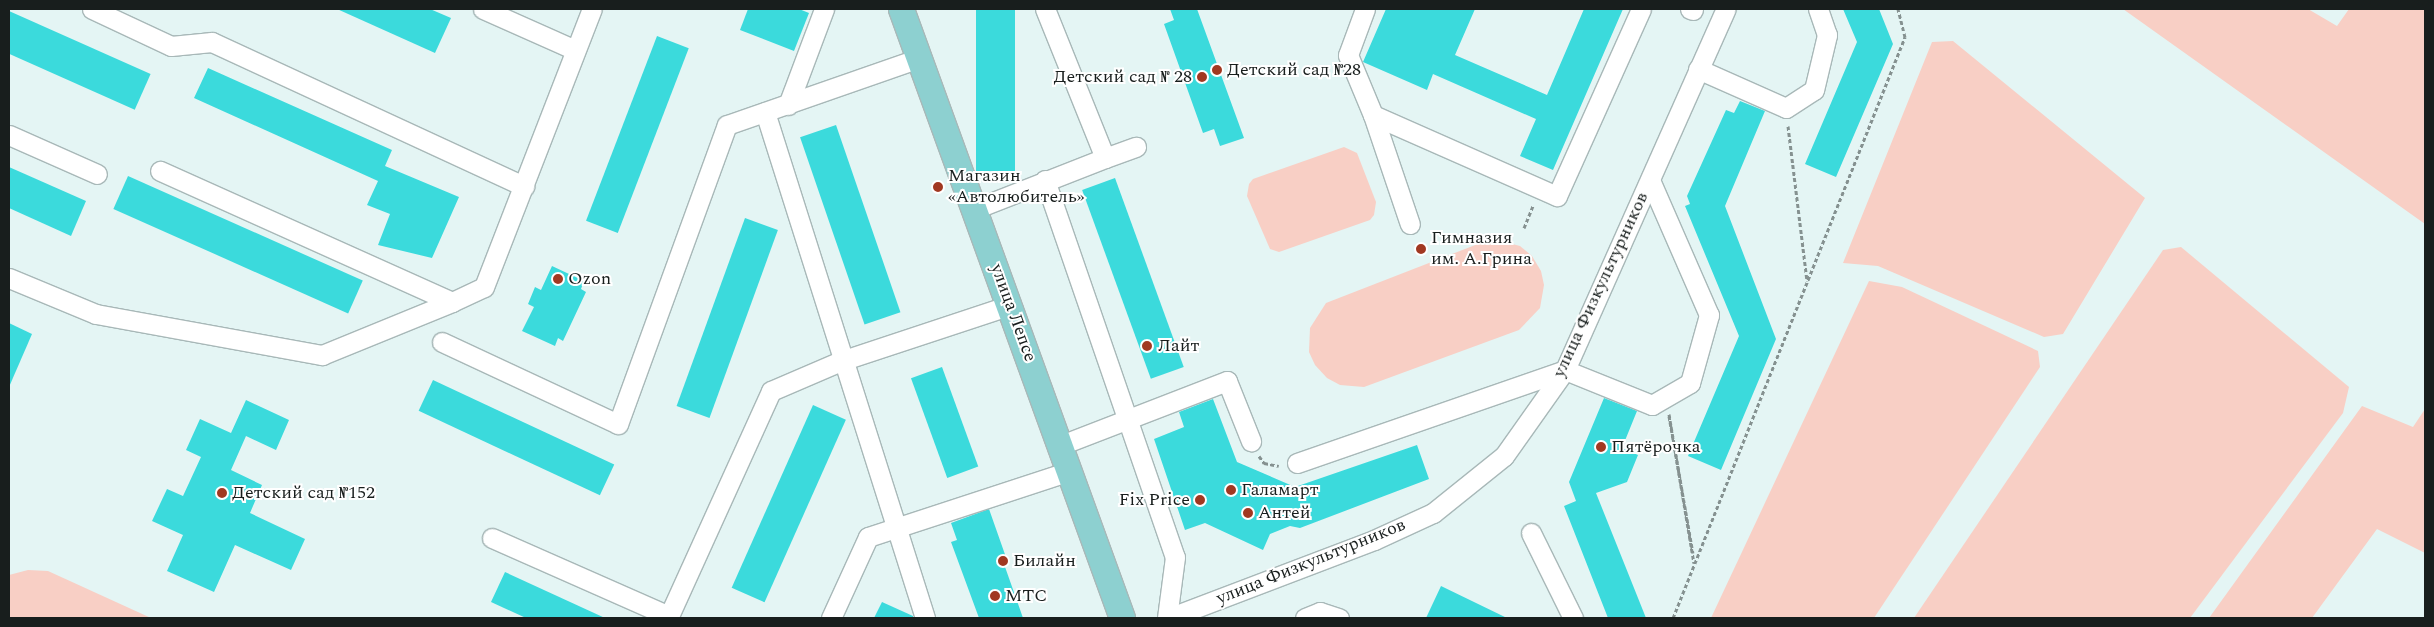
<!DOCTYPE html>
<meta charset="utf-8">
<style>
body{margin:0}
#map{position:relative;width:2434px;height:627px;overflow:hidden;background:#e4f5f4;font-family:Spectral,serif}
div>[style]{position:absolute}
.green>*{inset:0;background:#f8cfc5}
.building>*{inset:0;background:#3bdadc;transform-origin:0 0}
.path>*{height:3px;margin-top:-1.5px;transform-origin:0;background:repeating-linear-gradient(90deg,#859190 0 4px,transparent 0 6.5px)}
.roads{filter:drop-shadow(1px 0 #a8b8b8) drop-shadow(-1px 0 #a8b8b8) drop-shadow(0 1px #a8b8b8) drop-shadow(0 -1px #a8b8b8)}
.minor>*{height:19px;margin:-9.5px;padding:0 9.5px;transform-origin:9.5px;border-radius:9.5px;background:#fff}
.major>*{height:25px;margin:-12.5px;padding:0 12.5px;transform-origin:12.5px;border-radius:12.5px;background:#8dd0d0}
.dots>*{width:14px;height:14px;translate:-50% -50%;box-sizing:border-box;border:2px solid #fff;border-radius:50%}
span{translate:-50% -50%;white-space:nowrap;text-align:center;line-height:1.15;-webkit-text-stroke:4px #fff;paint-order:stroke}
.poi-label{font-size:18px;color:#181e1d}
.left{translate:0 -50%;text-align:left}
.right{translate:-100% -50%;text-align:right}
.street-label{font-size:18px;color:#181e1d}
.frame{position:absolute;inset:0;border:10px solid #181e1d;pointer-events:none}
</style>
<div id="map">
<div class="green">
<i style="clip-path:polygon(2123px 9px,2308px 9px,2337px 26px,2349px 9px,2425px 9px,2425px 224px)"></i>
<i style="clip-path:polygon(1953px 41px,2145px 198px,2063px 334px,2044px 337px,1878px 266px,1843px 263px,1932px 42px)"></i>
<i style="clip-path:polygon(1344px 147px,1357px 153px,1376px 202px,1374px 215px,1370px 220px,1279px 252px,1270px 249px,1247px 196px,1249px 184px,1253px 179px)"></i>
<i style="clip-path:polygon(1497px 240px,1520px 246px,1532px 256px,1541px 271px,1544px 285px,1540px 308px,1519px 330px,1364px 387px,1340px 385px,1327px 378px,1315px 365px,1309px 352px,1310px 328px,1326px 303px,1483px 242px)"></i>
<i style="clip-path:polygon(2181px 247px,2349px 387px,2343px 413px,2190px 618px,1914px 618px,2163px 250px)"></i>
<i style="clip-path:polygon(1869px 281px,1902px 287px,2038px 351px,2040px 367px,1874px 618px,1711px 618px)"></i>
<i style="clip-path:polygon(2362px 406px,2413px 427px,2425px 409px,2425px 553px,2377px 529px,2312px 618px,2209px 618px)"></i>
<i style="clip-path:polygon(28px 570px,48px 571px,151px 618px,9px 618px,9px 575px)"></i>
</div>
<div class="building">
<i style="clip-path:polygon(337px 9px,430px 9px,451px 18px,435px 53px)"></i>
<i style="clip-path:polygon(748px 9px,799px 9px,809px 13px,794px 51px,740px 30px)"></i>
<i style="left:976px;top:9px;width:39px;height:162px"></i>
<i style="clip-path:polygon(1170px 9px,1197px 9px,1244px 138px,1220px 146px,1214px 129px,1203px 133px,1164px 24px,1174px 20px)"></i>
<i style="clip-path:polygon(1386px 9px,1475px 9px,1455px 55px,1547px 95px,1584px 9px,1623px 9px,1553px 170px,1520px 156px,1536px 119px,1433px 74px,1427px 90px,1363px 62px)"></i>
<i style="clip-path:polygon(1843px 9px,1879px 9px,1893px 44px,1836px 177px,1805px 164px,1857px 42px)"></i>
<i style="left:9px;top:11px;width:155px;height:39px;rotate:24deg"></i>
<i style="left:657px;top:36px;width:34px;height:198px;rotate:21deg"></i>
<i style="clip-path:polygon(208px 68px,392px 150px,385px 166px,459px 197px,432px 258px,378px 245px,390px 214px,367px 205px,378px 181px,194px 98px)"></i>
<i style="clip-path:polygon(1740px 101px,1765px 111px,1725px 206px,1776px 339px,1721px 470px,1688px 456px,1739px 336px,1685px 206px,1690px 204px,1687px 196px,1726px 110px,1734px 113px)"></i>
<i style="left:836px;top:125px;width:198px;height:38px;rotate:71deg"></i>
<i style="clip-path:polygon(9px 167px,86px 201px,71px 236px,9px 208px)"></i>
<i style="left:128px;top:176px;width:257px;height:36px;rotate:24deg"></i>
<i style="left:1115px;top:178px;width:201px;height:35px;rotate:70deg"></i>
<i style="left:745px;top:218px;width:35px;height:200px;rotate:20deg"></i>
<i style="clip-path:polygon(552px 266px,584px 281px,581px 289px,586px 292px,563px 341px,558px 338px,555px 346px,522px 331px,534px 307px,528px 304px,535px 287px,541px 290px)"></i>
<i style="clip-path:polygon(9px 323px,32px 334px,9px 387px)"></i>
<i style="left:942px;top:367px;width:106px;height:33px;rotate:70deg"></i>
<i style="left:433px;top:380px;width:200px;height:34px;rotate:25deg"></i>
<i style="clip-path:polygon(1604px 398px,1637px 411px,1622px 448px,1638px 455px,1627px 482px,1596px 493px,1646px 618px,1608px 618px,1564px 506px,1576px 501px,1569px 482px)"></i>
<i style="clip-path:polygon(1213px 399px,1237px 462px,1295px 487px,1417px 445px,1429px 479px,1300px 528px,1290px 526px,1270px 534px,1263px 550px,1205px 523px,1185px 530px,1154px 439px,1184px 427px,1179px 412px)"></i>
<i style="clip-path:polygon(246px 400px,289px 420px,276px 450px,246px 436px,231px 470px,262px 485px,250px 513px,305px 539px,291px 570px,235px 545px,214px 592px,167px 571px,183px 535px,152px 521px,167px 489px,183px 496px,201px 457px,186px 450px,200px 419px,231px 433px)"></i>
<i style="left:813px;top:405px;width:36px;height:200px;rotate:24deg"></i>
<i style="clip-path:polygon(989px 509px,1008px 563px,1004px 564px,1023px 618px,979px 618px,951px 542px,957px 540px,951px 523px)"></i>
<i style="clip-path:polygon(505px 572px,605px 618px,526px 618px,491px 602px)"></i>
<i style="clip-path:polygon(1441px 586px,1507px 618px,1426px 618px)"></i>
<i style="clip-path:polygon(882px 602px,913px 616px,913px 618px,874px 618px)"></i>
</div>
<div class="path">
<i style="left:1788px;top:126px;width:156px;rotate:83deg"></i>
<i style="left:1524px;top:228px;width:24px;rotate:-68deg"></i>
<i style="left:1669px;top:414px;width:151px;rotate:80.5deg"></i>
<i style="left:1669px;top:416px;width:139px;rotate:80.1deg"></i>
<i style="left:1259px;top:456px;width:9px;rotate:54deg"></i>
<i style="left:1264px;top:463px;width:15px;rotate:11deg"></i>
<i style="left:1673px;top:618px;width:626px;rotate:-68.23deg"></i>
<i style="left:1905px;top:37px;width:29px;rotate:-104deg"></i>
</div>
<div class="roads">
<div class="minor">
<i style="left:92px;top:9px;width:87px;rotate:25.1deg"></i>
<i style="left:171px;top:46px;width:41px;rotate:-5.6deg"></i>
<i style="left:212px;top:42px;width:344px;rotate:24.8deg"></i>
<i style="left:483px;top:9px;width:101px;rotate:24deg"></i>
<i style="left:1365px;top:9px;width:49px;rotate:110.3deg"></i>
<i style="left:1348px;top:55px;width:65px;rotate:67.4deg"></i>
<i style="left:1373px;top:115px;width:201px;rotate:23.8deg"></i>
<i style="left:1557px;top:196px;width:205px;rotate:-65.8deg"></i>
<i style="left:1690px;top:9px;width:3px;rotate:18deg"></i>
<i style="left:1698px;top:69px;width:96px;rotate:23.9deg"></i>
<i style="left:1786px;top:108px;width:33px;rotate:-33deg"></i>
<i style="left:1814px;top:90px;width:57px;rotate:-76.7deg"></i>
<i style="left:1827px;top:35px;width:28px;rotate:-109deg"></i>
<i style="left:788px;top:105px;width:103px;rotate:-69.4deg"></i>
<i style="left:765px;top:112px;width:531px;rotate:72.45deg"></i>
<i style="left:1373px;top:115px;width:115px;rotate:71.3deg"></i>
<i style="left:9px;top:135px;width:96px;rotate:23.9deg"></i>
<i style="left:1105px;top:158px;width:33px;rotate:-20deg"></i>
<i style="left:1045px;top:180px;width:399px;rotate:71deg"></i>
<i style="left:1175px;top:557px;width:62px;rotate:97.5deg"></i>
<i style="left:975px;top:209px;width:140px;rotate:-21.4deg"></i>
<i style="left:1105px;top:158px;width:161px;rotate:-111.9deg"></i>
<i style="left:9px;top:278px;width:94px;rotate:22.5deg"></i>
<i style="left:96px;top:314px;width:230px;rotate:10.3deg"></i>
<i style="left:322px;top:355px;width:140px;rotate:-22.2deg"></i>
<i style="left:452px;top:302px;width:320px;rotate:-155.8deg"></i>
<i style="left:452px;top:302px;width:35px;rotate:-25deg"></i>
<i style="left:484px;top:287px;width:298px;rotate:-68.8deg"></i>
<i style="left:442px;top:342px;width:194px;rotate:25deg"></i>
<i style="left:618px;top:424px;width:318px;rotate:-70deg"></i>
<i style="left:727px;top:125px;width:203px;rotate:-19.2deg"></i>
<i style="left:1061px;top:445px;width:178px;rotate:-21.1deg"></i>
<i style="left:1227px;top:381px;width:65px;rotate:68.2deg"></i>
<i style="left:1297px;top:463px;width:284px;rotate:-19.1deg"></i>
<i style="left:1565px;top:370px;width:94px;rotate:21.9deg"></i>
<i style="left:1652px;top:405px;width:44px;rotate:-30.1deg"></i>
<i style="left:1690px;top:383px;width:71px;rotate:-74.4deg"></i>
<i style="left:1709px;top:315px;width:147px;rotate:-113.6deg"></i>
<i style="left:1531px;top:533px;width:95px;rotate:63.7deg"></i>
<i style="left:492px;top:538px;width:193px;rotate:23.8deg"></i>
<i style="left:669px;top:616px;width:247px;rotate:-65.6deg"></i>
<i style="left:771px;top:391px;width:76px;rotate:-23.2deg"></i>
<i style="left:841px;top:361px;width:178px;rotate:-18.3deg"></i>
<i style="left:831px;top:618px;width:89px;rotate:-65.4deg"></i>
<i style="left:868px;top:537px;width:213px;rotate:-18.1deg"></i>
<i style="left:1169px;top:618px;width:219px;rotate:-20.8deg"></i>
<i style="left:1374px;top:540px;width:65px;rotate:-24.6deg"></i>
<i style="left:1433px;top:513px;width:91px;rotate:-38.8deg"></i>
<i style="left:1504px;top:456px;width:105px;rotate:-54.7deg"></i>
<i style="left:1565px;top:370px;width:395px;rotate:-66deg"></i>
<i style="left:1305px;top:618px;width:16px;rotate:-22deg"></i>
<i style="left:1320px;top:612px;width:20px;rotate:18deg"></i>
</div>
<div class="major">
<i style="left:901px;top:9px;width:648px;rotate:70.05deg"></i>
</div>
</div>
<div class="dots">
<i style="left:1217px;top:70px;background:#a13821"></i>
<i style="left:1202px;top:77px;background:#a13821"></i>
<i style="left:938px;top:187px;background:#a13821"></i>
<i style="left:1421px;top:249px;background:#a13821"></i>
<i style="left:558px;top:279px;background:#a13821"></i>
<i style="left:1147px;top:346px;background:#a13821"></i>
<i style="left:1601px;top:447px;background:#a13821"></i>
<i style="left:1231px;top:490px;background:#a13821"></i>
<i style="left:222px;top:493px;background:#a13821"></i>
<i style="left:1200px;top:500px;background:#a13821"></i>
<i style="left:1248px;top:513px;background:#a13821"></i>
<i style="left:1003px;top:561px;background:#a13821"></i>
<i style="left:995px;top:596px;background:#a13821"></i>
</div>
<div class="poi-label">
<span class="left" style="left:1227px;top:70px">Детский сад №28</span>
<span class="right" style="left:1192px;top:77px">Детский сад № 28</span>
<span class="left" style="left:948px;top:187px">Магазин<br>«Автолюбитель»</span>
<span class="left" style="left:1431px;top:249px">Гимназия<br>им. А.Грина</span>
<span class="left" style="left:568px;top:279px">Ozon</span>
<span class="left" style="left:1158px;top:346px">Лайт</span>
<span class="left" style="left:1611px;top:447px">Пятёрочка</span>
<span class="left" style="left:1241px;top:490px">Галамарт</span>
<span class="left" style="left:232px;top:493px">Детский сад №152</span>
<span class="right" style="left:1190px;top:500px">Fix Price</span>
<span class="left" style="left:1258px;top:513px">Антей</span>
<span class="left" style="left:1013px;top:561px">Билайн</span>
<span class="left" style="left:1005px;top:596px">МТС</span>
</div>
<div class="street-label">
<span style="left:1601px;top:285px;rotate:-65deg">улица Физкультурников</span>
<span style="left:1013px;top:313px;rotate:70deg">улица Лепсе</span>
<span style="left:1311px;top:562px;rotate:-22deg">улица Физкультурников</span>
</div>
<div class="frame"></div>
</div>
